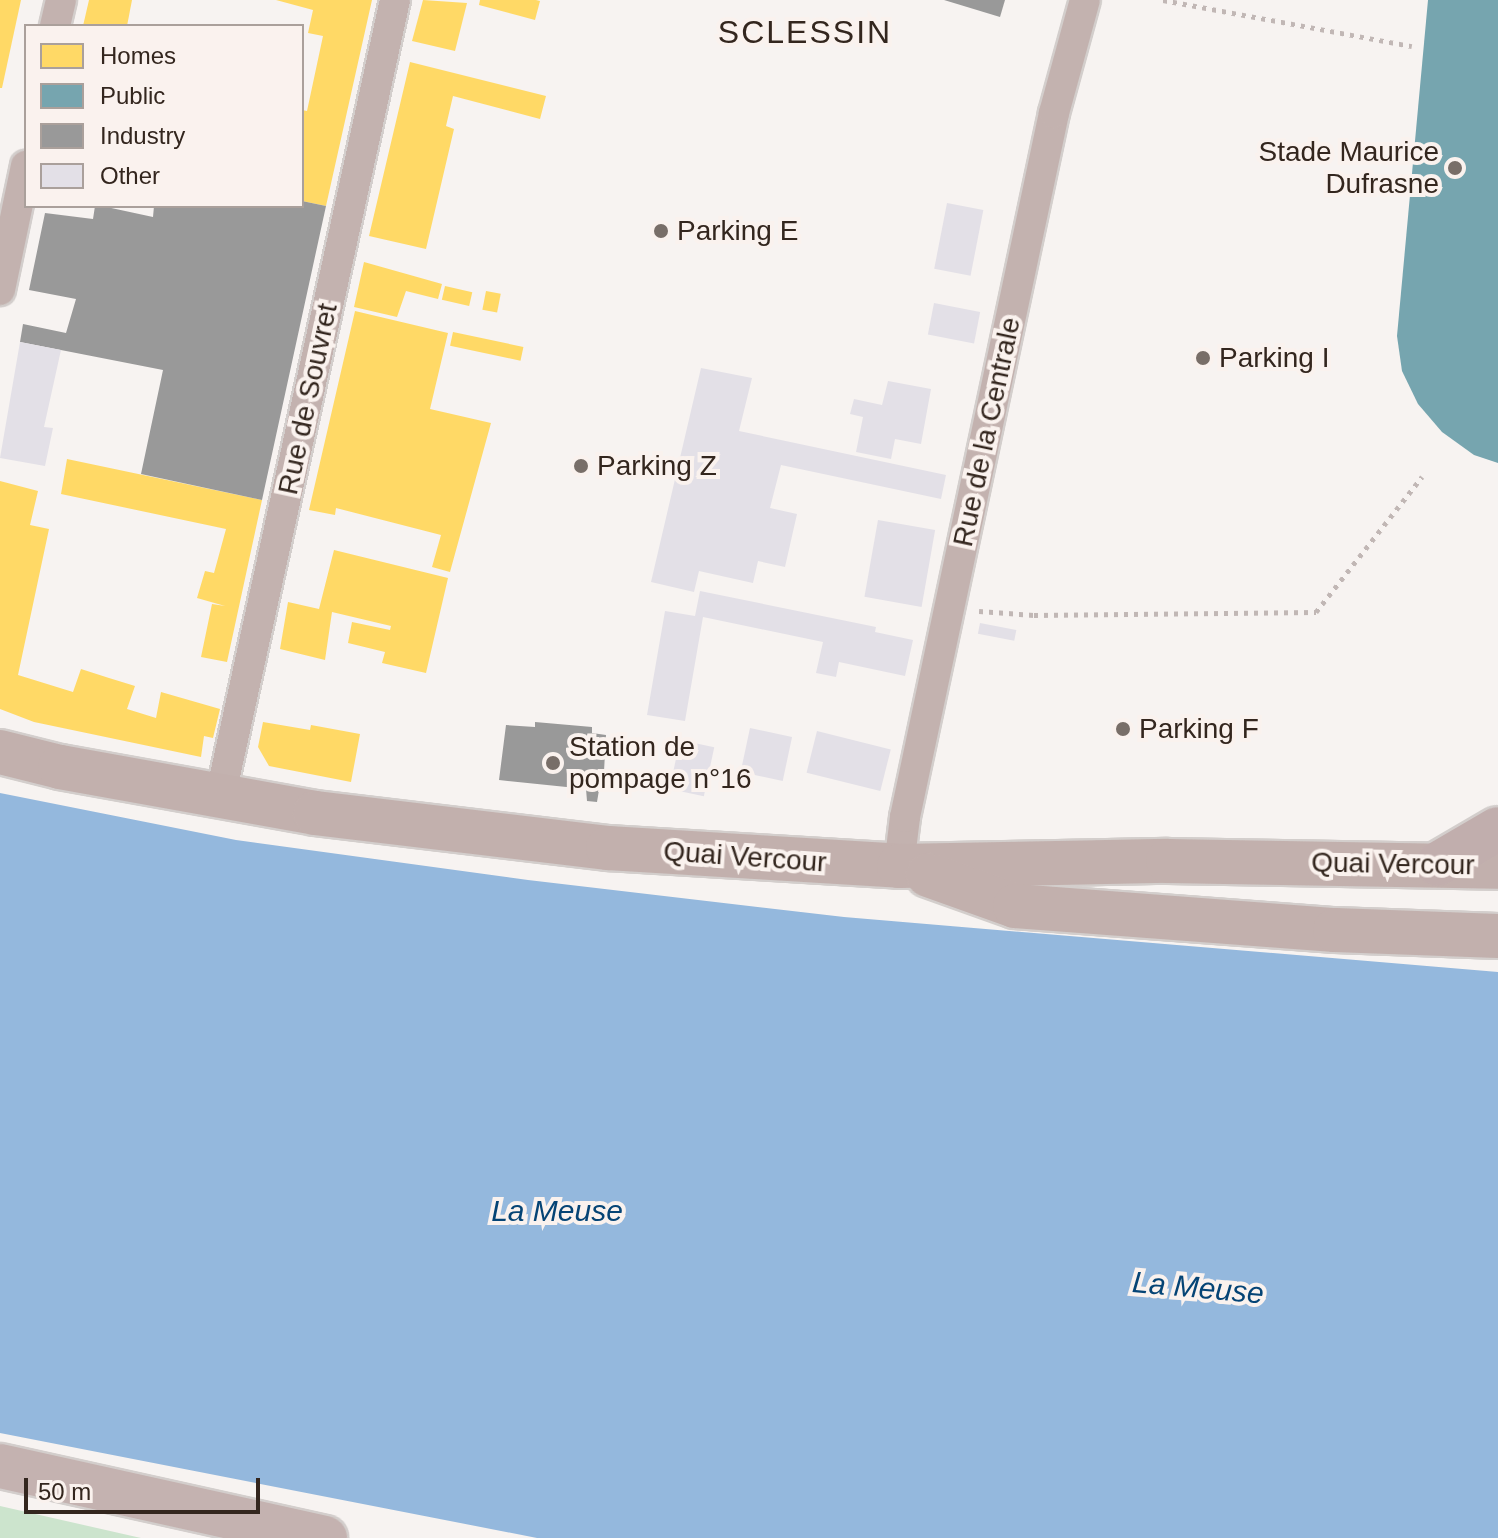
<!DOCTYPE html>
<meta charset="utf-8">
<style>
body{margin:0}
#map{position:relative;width:1498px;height:1538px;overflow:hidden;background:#f7f3f1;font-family:Helvetica,sans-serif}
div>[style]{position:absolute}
.green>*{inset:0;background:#cce4cd}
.water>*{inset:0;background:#94b8dd}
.homes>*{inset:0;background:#ffd966;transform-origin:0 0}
.public>*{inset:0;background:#76a5af}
.industry>*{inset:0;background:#999}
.building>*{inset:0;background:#e3e0e7;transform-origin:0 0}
.path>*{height:5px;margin-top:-2.5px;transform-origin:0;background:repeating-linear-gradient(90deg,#c1b7b5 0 4px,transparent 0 10px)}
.roads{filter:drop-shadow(2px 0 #d3cecc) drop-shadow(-2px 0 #d3cecc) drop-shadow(0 2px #d3cecc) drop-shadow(0 -2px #d3cecc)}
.minor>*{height:30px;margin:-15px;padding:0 15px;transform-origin:15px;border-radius:15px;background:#c3b2af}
.secondary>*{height:44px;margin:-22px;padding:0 22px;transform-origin:22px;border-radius:22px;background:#c2b0ad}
.primary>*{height:44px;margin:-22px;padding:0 22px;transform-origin:22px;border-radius:22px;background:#c4b2b0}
.trunk>*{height:44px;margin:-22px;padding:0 22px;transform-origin:22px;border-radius:22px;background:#c1aead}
.dots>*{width:22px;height:22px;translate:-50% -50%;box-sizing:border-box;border:4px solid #faf2ee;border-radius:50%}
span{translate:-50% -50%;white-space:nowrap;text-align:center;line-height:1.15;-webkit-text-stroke:8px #faf2ee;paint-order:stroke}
.poi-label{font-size:28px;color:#33261e}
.right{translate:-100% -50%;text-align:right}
.left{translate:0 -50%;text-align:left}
.street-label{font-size:28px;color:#33261e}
.water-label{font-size:30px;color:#054475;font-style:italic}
.quarter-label{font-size:32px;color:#33261e;letter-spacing:2px}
.legend{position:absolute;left:24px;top:24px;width:280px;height:184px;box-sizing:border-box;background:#faf2ee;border:2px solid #aaa09b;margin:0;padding:10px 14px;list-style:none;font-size:24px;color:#33261e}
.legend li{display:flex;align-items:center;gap:16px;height:40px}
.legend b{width:40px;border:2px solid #aaa09b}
.scale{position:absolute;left:24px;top:1478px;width:236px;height:36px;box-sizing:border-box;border:4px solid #33261e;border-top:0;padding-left:10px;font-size:24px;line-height:28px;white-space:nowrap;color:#33261e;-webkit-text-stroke:6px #faf2ee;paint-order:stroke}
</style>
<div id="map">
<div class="green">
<i style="clip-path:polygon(0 1506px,141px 1538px,0 1538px)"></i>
</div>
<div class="water">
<i style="clip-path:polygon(0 793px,236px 840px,528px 880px,844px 917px,1498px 972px,1498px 1538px,537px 1538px,0 1433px)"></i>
</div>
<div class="homes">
<i style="clip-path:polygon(0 0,21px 0,2px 88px,0 88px)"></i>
<i style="clip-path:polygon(89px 0,132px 0,127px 26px,83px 26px)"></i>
<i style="clip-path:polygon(276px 0,372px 0,326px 206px,302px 201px,302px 110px,307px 111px,323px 36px,308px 33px,313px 10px)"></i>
<i style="clip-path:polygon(423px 0,467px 3px,455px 51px,412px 41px)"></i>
<i style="clip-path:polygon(480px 0,536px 0,540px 1px,535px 20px,479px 5px)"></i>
<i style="clip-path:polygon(410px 62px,546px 96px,540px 119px,453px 96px,446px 126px,454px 129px,426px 249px,369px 236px)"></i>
<i style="clip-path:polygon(364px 262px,442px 284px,438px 299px,406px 291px,397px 317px,354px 307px)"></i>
<i style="left:445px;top:286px;width:28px;height:14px;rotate:13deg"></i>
<i style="left:486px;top:291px;width:15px;height:19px;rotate:11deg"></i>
<i style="clip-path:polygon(355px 311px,448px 333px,430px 409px,491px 423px,450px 572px,432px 567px,441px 535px,336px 508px,335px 515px,309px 510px)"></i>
<i style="left:453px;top:332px;width:72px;height:14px;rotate:12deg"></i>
<i style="clip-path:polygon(67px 459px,262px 500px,227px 662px,201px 657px,212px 604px,225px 606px,197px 598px,205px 571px,214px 573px,226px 529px,61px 494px)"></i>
<i style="clip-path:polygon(0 481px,38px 491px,30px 525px,49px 529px,18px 675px,73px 692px,81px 669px,109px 678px,135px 686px,127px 709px,156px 718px,161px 692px,220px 709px,213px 738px,204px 736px,201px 757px,34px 722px,0 709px)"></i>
<i style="clip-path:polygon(334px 550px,448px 578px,426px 673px,382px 663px,385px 652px,348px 643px,352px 622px,390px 630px,391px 626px,332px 612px,325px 660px,280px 649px,288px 602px,319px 609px)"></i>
<i style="clip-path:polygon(263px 722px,310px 730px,311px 725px,360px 734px,351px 782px,269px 766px,258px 747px)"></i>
</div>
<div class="public">
<i style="clip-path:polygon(1428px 0,1498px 0,1498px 463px,1474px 455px,1442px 432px,1418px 404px,1402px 371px,1397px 336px)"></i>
</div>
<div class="industry">
<i style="clip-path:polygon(944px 0,1005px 0,1000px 17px)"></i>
<i style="clip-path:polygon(302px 201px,326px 206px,262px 500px,141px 474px,163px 370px,20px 342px,23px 324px,66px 333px,76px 299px,29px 290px,45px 213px,93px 219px,95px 206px,102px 206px,153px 217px,154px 206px,302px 206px)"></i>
<i style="clip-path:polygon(535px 722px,592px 727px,592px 733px,606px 735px,603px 790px,599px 790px,597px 802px,587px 801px,586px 789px,499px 780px,506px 725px,535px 727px)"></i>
</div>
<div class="building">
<i style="left:947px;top:203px;width:37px;height:67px;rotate:11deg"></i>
<i style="left:934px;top:303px;width:47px;height:32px;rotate:11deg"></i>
<i style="clip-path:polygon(20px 342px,61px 350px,44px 427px,53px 428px,45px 466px,0 458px)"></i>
<i style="clip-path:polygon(701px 368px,752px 378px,739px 431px,946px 475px,941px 499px,781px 465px,770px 508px,797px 514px,785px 567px,758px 561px,753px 583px,699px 571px,694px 592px,651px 582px)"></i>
<i style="clip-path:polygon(888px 381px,931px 389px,921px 444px,895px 439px,891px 459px,856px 452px,863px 417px,850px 414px,854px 399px,882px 405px)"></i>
<i style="left:878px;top:520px;width:58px;height:78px;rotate:10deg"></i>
<i style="clip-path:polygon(700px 591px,876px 627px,875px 632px,913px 640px,905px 676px,839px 662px,836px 677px,816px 673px,823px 642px,703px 617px,685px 721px,647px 715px,665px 611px,695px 616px)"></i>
<i style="left:980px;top:623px;width:37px;height:11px;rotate:11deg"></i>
<i style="left:750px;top:728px;width:43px;height:45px;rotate:12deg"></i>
<i style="left:817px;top:731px;width:76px;height:43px;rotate:14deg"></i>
<i style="left:680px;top:740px;width:35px;height:50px;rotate:12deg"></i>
</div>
<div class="path">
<i style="left:1163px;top:0;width:253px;rotate:10.5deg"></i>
<i style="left:979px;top:611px;width:55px;rotate:4.2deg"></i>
<i style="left:1034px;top:615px;width:282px;rotate:-0.6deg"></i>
<i style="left:1316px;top:612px;width:172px;rotate:-51.9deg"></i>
</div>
<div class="roads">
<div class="minor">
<i style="left:55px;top:26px;width:27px;rotate:-77deg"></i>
<i style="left:0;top:290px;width:127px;rotate:-78.2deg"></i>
<i style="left:220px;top:798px;width:817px;rotate:-77.63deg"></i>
<i style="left:899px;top:866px;width:49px;rotate:-83deg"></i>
<i style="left:905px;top:817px;width:720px;rotate:-78.05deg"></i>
<i style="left:1054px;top:113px;width:117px;rotate:-74.7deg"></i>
</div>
<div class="secondary">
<i style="left:0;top:752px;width:62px;rotate:14deg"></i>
<i style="left:60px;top:767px;width:259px;rotate:10.2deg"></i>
<i style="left:315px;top:813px;width:295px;rotate:6.8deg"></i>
<i style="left:608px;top:848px;width:292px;rotate:3.5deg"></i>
<i style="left:899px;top:866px;width:269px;rotate:-1.1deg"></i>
<i style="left:1168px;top:861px;width:330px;rotate:1deg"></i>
<i style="left:928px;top:875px;width:92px;rotate:19.6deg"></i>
<i style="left:1015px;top:906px;width:321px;rotate:4.3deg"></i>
<i style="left:1335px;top:930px;width:163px;rotate:2.1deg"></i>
</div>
<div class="primary">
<i style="left:0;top:1466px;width:333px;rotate:12.5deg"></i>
</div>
<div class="trunk">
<i style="left:1438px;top:864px;width:69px;rotate:-30.3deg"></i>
</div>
</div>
<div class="dots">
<i style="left:1455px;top:168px;background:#786e68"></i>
<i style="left:661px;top:231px;background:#786e68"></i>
<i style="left:1203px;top:358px;background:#786e68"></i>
<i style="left:581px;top:466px;background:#786e68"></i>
<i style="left:1123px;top:729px;background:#786e68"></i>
<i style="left:553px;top:763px;background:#786e68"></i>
</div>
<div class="poi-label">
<span class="right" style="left:1439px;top:168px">Stade Maurice<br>Dufrasne</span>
<span class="left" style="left:677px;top:231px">Parking E</span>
<span class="left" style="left:1219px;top:358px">Parking I</span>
<span class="left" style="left:597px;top:466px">Parking Z</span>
<span class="left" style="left:1139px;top:729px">Parking F</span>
<span class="left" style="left:569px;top:763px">Station de<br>pompage n°16</span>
</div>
<div class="street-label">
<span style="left:308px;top:399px;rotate:-78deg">Rue de Souvret</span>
<span style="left:987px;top:432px;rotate:-78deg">Rue de la Centrale</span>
<span style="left:745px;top:857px;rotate:4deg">Quai Vercour</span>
<span style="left:1393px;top:864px;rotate:1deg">Quai Vercour</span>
</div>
<div class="water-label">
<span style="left:557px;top:1211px">La Meuse</span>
<span style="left:1198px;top:1288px;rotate:5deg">La Meuse</span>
</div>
<div class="quarter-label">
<span style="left:805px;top:32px">SCLESSIN</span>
</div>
<ul class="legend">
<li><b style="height:22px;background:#ffd966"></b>Homes</li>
<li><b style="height:22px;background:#76a5af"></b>Public</li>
<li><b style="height:22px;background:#999"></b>Industry</li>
<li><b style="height:22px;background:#e3e0e7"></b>Other</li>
</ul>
<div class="scale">50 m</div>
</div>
